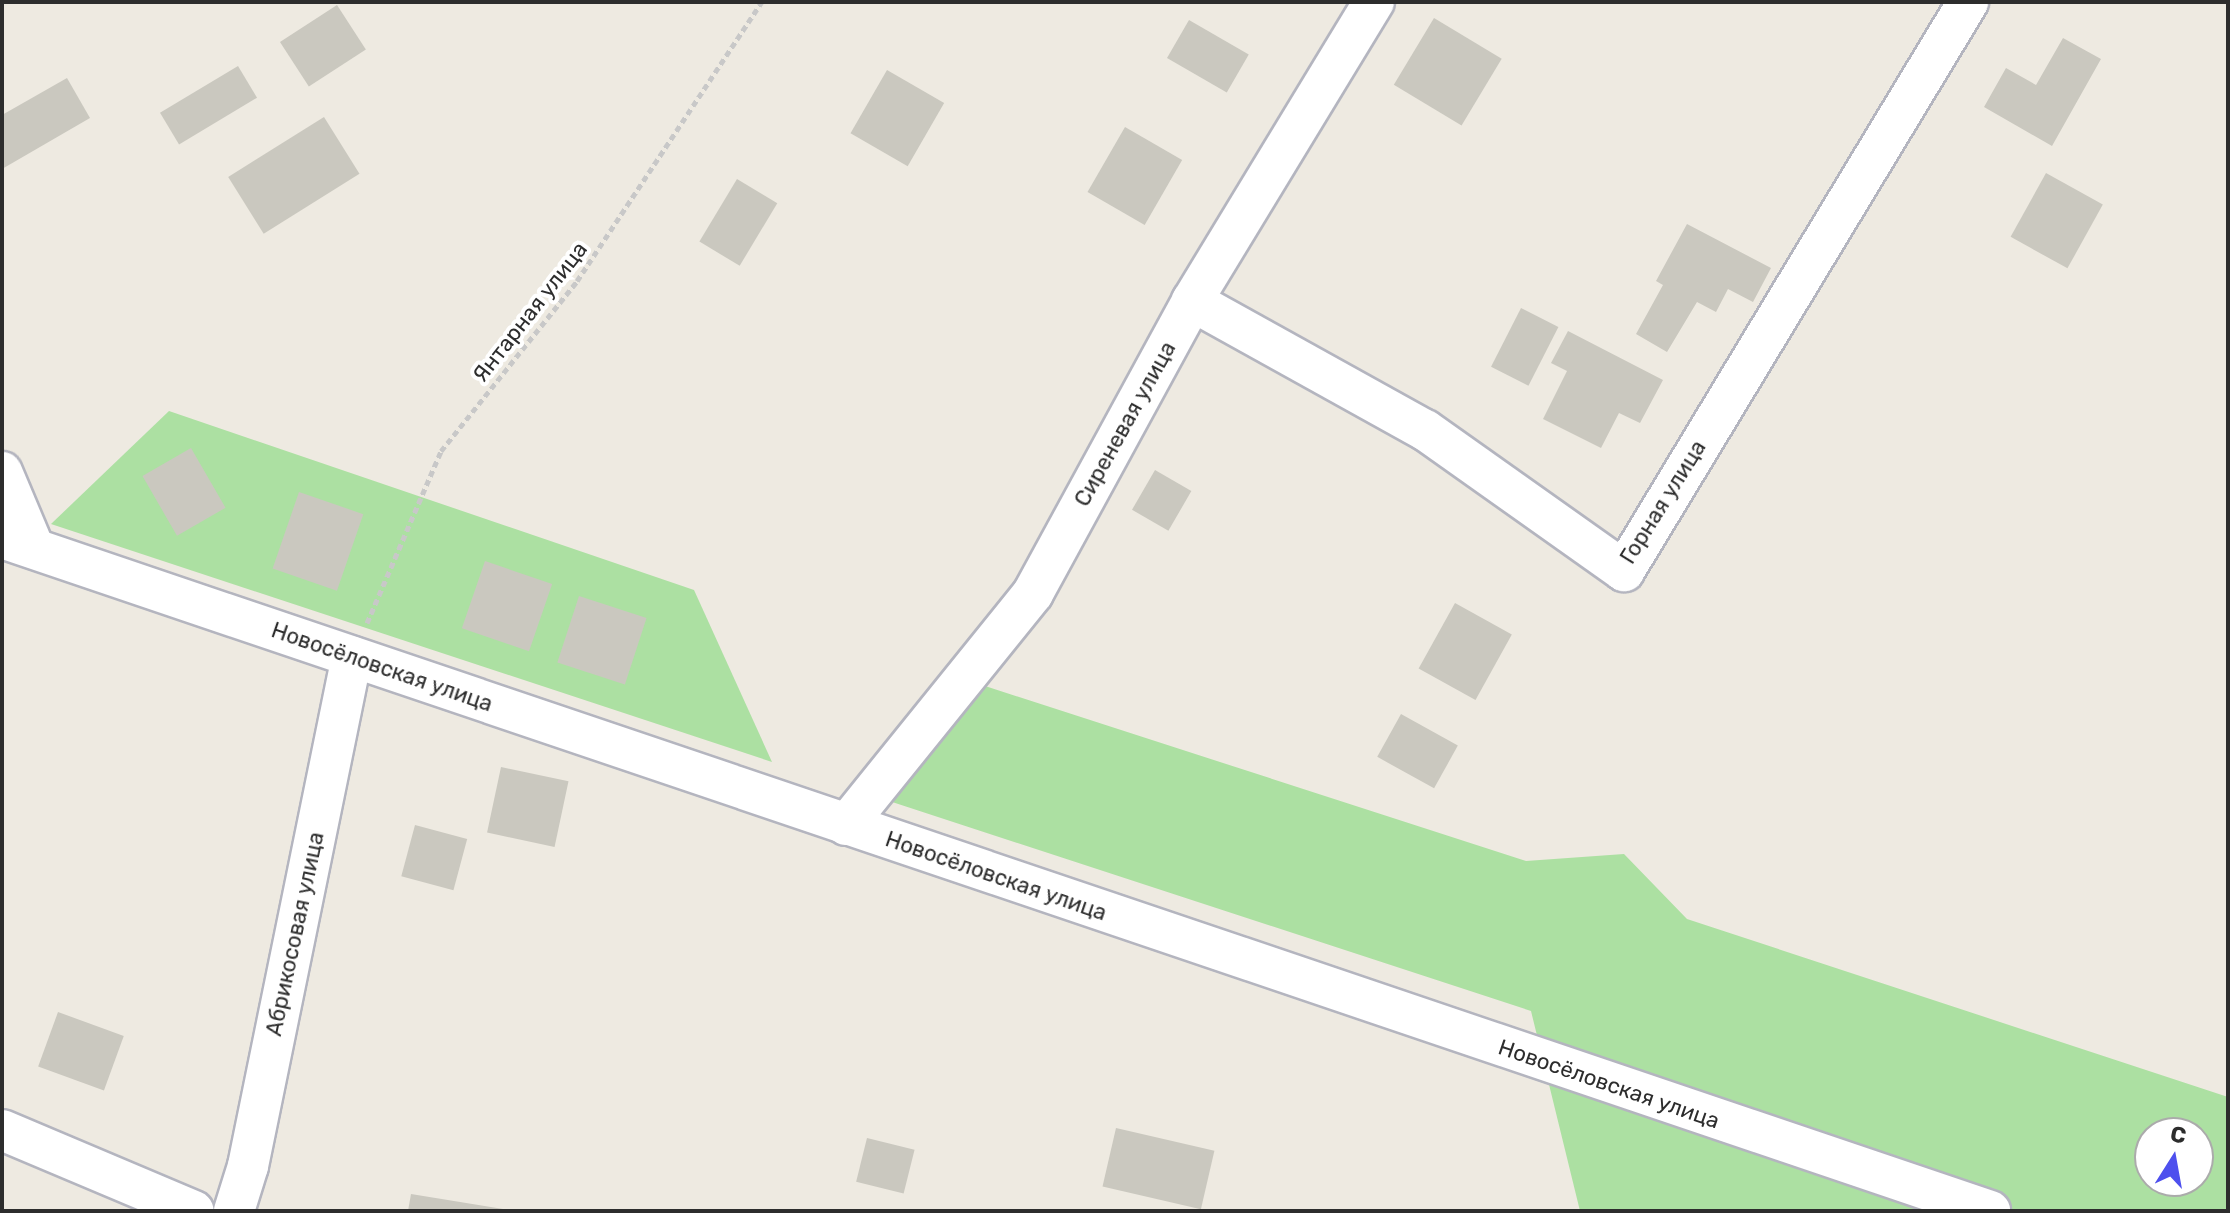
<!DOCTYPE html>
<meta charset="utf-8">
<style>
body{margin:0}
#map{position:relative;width:2230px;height:1213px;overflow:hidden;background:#eeeae1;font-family:Rubik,sans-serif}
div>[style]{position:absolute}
.green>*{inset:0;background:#ace0a2}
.building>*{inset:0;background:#cac8bf;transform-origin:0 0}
.path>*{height:5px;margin-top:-2.5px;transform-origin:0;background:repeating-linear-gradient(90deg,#c8c8c8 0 6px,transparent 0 10px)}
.roads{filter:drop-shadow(2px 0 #b4b5bf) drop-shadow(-2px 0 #b4b5bf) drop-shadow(0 2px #b4b5bf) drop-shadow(0 -2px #b4b5bf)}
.minor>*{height:40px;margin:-20px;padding:0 20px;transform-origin:20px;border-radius:20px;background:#fff}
span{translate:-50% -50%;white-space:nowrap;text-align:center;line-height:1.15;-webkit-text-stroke:8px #fff;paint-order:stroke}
.street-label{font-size:22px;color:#2d2d2d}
.frame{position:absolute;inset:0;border:4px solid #2d2d2d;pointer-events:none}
.north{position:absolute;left:2134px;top:1117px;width:80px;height:80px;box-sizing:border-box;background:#fff;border:2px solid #ababab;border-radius:50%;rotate:11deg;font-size:22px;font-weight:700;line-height:32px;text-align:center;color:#2d2d2d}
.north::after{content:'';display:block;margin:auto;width:28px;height:36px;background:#4e50ee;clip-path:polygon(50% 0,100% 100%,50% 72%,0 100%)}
</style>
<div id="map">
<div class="green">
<i style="clip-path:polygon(169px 411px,694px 590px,772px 762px,51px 524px)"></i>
<i style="clip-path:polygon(evenodd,982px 685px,1526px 861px,1624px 854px,1687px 919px,2228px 1097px,2228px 1211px,1580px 1211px,1531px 1011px,883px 799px,982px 685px,2150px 1133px,2198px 1133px,2198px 1181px,2150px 1181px,2150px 1133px)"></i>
</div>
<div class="building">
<i style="left:337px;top:5px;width:53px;height:68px;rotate:57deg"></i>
<i style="left:1434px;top:18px;width:79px;height:78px;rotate:31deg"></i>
<i style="left:1189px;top:20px;width:69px;height:44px;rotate:30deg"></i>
<i style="clip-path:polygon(2063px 38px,2101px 59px,2052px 146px,1984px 107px,2006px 68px,2036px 85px)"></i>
<i style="left:238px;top:66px;width:37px;height:91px;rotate:59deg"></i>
<i style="left:887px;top:70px;width:66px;height:73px;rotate:30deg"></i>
<i style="clip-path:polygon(67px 78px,90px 118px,2px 169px,2px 115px)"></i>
<i style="left:324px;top:117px;width:67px;height:113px;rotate:58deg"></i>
<i style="left:1125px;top:127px;width:66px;height:75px;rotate:30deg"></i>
<i style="left:2046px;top:173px;width:65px;height:73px;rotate:29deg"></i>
<i style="left:737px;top:179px;width:47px;height:73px;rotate:31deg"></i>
<i style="clip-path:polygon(1687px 224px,1771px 268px,1753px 302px,1728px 289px,1716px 312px,1697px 302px,1667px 352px,1636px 334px,1663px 285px,1656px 281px)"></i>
<i style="left:1521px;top:308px;width:42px;height:66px;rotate:27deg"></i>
<i style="clip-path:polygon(1568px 331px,1663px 380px,1640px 423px,1619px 413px,1601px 448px,1543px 419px,1567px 371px,1551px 363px)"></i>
<i style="left:191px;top:448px;width:69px;height:56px;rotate:60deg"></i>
<i style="left:1155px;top:470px;width:42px;height:46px;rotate:30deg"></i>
<i style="left:299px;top:492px;width:68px;height:81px;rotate:19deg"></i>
<i style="left:485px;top:561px;width:71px;height:71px;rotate:19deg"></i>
<i style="left:579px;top:596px;width:71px;height:70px;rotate:18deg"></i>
<i style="left:1455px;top:603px;width:65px;height:75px;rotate:29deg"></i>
<i style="left:1401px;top:714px;width:65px;height:49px;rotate:29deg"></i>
<i style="left:501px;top:767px;width:69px;height:67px;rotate:12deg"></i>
<i style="left:415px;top:825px;width:54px;height:53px;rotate:15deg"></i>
<i style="left:58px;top:1012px;width:70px;height:58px;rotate:20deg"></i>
<i style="left:1116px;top:1128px;width:101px;height:60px;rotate:13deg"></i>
<i style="left:867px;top:1138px;width:49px;height:45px;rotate:14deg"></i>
<i style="clip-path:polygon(411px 1194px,503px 1209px,503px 1211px,408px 1211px)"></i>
</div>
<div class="path">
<i style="left:367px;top:623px;width:187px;rotate:-66.7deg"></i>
<i style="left:441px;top:451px;width:218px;rotate:-51.3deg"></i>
<i style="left:577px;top:281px;width:335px;rotate:-56.5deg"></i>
</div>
<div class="roads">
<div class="minor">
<i style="left:1192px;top:301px;width:266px;rotate:29deg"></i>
<i style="left:1425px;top:430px;width:244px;rotate:35.3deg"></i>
<i style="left:1624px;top:571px;width:665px;rotate:-58.84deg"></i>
<i style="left:2px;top:472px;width:82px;rotate:67.2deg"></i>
<i style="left:2px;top:538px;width:2099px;rotate:18.7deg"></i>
<i style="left:846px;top:825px;width:298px;rotate:-51.1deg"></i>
<i style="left:1033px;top:593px;width:332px;rotate:-61.4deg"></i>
<i style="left:1192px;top:301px;width:350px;rotate:-58.7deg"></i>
<i style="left:2px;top:1130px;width:208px;rotate:22.9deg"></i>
<i style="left:234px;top:1211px;width:47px;rotate:-72.7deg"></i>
<i style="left:248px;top:1166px;width:520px;rotate:-78.47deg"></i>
</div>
</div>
<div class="street-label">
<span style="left:530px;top:312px;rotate:-52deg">Янтарная улица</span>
<span style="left:1125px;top:424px;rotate:-61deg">Сиреневая улица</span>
<span style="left:1663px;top:502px;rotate:-58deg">Горная улица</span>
<span style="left:382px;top:667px;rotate:19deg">Новосёловская улица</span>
<span style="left:996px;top:876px;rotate:19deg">Новосёловская улица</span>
<span style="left:295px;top:934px;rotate:-78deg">Абрикосовая улица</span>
<span style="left:1609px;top:1084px;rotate:19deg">Новосёловская улица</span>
</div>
<div class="frame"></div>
<div class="north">С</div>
</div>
